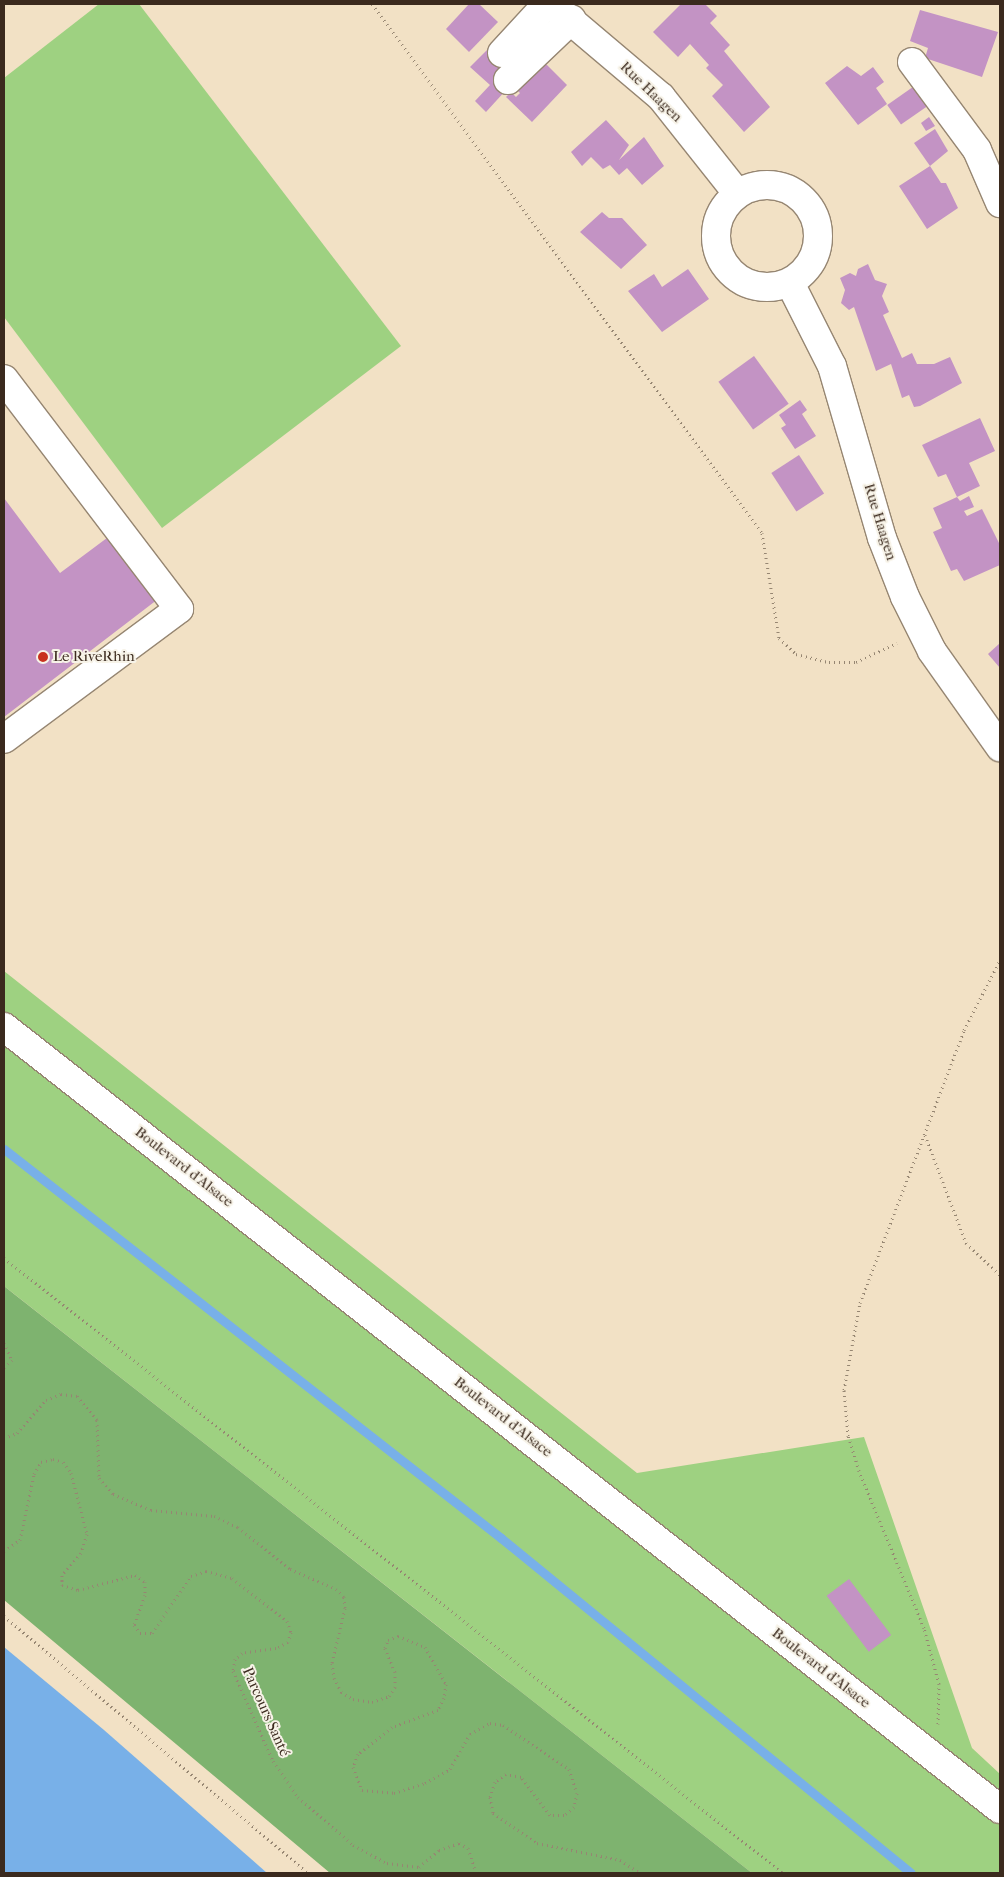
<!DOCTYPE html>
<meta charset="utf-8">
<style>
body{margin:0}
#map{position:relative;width:1004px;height:1877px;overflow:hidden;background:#f2e1c5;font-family:"IM FELL French Canon",serif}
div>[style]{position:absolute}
.green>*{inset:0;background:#9ed181}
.forest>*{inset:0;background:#7eb36f}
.water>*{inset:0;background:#78b0e8}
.stream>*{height:9px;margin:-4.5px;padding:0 4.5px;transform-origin:4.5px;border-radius:4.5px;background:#78b0e8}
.building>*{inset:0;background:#c393c4;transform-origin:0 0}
.path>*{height:3px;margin-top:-1.5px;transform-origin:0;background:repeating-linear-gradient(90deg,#968672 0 1px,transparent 0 5px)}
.roads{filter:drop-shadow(1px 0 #968672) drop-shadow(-1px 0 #968672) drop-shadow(0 1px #968672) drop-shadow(0 -1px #968672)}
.minor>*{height:28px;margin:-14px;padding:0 14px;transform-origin:14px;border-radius:14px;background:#fff}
.minor>.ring{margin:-14px;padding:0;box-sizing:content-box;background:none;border:28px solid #fff;border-radius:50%}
.dots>*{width:14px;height:14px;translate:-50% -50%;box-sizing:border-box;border:2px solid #f7f3e8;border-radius:50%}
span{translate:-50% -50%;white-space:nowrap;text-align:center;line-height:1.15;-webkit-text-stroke:4px #f7f3e8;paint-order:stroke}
.street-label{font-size:15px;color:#3b2a1e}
.poi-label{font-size:15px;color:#3b2a1e}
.left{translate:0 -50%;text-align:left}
.frame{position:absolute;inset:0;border:5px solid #3b2a1e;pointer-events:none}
</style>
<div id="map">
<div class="green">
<i style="clip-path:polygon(99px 4px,139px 4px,401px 346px,162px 528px,4px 317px,4px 78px)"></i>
<i style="clip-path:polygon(4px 971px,637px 1473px,864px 1437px,972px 1748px,1000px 1774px,1000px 1873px,752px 1873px,4px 1286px)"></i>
</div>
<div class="forest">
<i style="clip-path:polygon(4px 1286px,14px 1294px,752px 1873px,330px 1873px,4px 1600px)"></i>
</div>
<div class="water">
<i style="clip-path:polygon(4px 1647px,104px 1730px,267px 1873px,4px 1873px)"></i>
</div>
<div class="stream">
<i style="left:4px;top:1149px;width:631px;rotate:38.05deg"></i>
<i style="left:501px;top:1538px;width:529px;rotate:39.25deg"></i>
</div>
<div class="building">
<i style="clip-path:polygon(469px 4px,479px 4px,498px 22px,469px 52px,446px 29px)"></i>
<i style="clip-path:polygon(681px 4px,705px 4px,717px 16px,710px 23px,730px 45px,724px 51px,770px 107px,744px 132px,712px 96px,723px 85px,706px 68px,709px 65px,690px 44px,678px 57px,653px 32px)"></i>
<i style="clip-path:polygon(920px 10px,998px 32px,982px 77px,925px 58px,928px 48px,910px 41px)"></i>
<i style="clip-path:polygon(488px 49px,507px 66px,507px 89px,486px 112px,475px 101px,490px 85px,470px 67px)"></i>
<i style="clip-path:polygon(542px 60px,567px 85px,532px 122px,506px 97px,511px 92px,516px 97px,520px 93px,515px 88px)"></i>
<i style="clip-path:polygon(847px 66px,861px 76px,873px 67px,884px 82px,876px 88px,887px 104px,858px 125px,825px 83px)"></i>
<i style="left:920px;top:82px;width:24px;height:40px;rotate:55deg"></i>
<i style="clip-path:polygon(929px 117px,935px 126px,926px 131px,921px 123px)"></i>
<i style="clip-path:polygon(606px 120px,629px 145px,619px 160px,644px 137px,664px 166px,642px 185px,627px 168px,619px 175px,610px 165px,603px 169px,591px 157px,582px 166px,571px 152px)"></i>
<i style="clip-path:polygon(935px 129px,948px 151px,930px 166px,914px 143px)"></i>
<i style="clip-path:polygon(930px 166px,941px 183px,946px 183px,958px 208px,927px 229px,899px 186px)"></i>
<i style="clip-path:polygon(602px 212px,609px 218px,622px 218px,647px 245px,621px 269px,580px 232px)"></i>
<i style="clip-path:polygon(868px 264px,875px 280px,887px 284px,882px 296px,889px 312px,883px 315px,902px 358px,912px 353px,917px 364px,934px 364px,950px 357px,962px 383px,920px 406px,914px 407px,909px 395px,902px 398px,891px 364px,876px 371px,854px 307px,849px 310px,841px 303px,845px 290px,840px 278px,850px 273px,856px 276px,858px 269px)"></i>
<i style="clip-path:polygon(688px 269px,709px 299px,662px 332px,628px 291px,654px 274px,662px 287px)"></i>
<i style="left:754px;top:356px;width:59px;height:44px;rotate:54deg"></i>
<i style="clip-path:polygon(800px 400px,807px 410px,802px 414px,816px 436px,795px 449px,781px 428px,786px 425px,779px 415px)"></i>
<i style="clip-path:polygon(980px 418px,995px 451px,969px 463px,980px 486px,957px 497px,960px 501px,969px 496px,974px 507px,964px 511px,967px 516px,982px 509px,1000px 545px,1000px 565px,964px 581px,957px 569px,951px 571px,933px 532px,942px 528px,933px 508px,957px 497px,946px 474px,938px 477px,922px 445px)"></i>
<i style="left:799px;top:455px;width:46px;height:33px;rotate:57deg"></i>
<i style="clip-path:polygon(4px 498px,60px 573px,115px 532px,162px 596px,4px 717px)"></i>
<i style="clip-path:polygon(1000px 643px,1000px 668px,988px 654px)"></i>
<i style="left:849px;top:1579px;width:70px;height:28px;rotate:53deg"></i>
</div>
<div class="path">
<i style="left:372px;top:4px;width:657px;rotate:53.6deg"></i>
<i style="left:762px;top:533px;width:106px;rotate:80.8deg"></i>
<i style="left:779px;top:638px;width:23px;rotate:43deg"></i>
<i style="left:796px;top:654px;width:34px;rotate:14deg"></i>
<i style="left:829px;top:662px;width:27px"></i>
<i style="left:856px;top:662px;width:45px;rotate:-24.9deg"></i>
<i style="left:925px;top:1135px;width:116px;rotate:69.2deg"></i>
<i style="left:966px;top:1243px;width:47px;rotate:43.3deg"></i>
<i style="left:4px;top:1258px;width:993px;rotate:38.29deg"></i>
<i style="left:4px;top:1343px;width:19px;rotate:65deg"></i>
<i style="left:12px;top:1360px;width:11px;rotate:135deg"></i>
<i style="left:4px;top:1438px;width:14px;rotate:-21deg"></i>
<i style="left:17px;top:1433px;width:44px;rotate:-48.7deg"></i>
<i style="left:46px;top:1400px;width:16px;rotate:-22deg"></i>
<i style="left:61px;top:1394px;width:16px;rotate:7deg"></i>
<i style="left:77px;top:1396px;width:31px;rotate:50deg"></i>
<i style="left:97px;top:1420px;width:58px;rotate:88deg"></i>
<i style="left:99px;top:1478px;width:21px;rotate:49deg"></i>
<i style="left:113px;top:1494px;width:41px;rotate:22.8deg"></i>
<i style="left:151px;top:1510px;width:63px;rotate:5.4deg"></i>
<i style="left:214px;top:1516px;width:26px;rotate:25deg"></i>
<i style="left:238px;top:1527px;width:67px;rotate:38.9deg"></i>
<i style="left:290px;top:1569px;width:50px;rotate:23.5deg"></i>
<i style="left:336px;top:1589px;width:11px;rotate:45deg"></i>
<i style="left:344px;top:1597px;width:11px;rotate:85deg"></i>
<i style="left:345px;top:1608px;width:57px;rotate:103.3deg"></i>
<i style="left:332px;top:1663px;width:15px;rotate:82deg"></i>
<i style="left:334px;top:1678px;width:16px;rotate:63deg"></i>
<i style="left:341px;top:1692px;width:14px;rotate:30deg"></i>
<i style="left:353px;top:1699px;width:19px;rotate:9deg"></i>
<i style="left:372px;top:1702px;width:18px;rotate:-19deg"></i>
<i style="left:389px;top:1696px;width:11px;rotate:-56deg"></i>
<i style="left:395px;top:1687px;width:15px;rotate:-90deg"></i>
<i style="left:395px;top:1672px;width:26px;rotate:-113deg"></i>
<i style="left:385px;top:1648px;width:9px;rotate:-69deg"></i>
<i style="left:388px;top:1640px;width:11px;rotate:-22deg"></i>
<i style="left:398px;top:1636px;width:29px;rotate:22deg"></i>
<i style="left:425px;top:1647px;width:43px;rotate:60.4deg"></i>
<i style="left:446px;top:1684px;width:14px;rotate:98deg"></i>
<i style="left:444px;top:1698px;width:13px;rotate:117deg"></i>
<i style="left:438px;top:1710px;width:49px;rotate:159.7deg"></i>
<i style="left:392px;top:1727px;width:43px;rotate:141.5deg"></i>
<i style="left:358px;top:1754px;width:14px;rotate:111deg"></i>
<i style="left:353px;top:1767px;width:25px;rotate:69deg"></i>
<i style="left:362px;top:1790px;width:32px;rotate:5deg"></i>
<i style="left:394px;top:1793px;width:33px;rotate:-18deg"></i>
<i style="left:425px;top:1783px;width:29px;rotate:-29deg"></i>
<i style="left:450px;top:1769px;width:40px;rotate:-60.3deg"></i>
<i style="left:470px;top:1734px;width:23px;rotate:-29deg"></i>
<i style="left:490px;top:1723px;width:13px;rotate:9deg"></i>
<i style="left:503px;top:1725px;width:79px;rotate:33.7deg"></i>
<i style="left:569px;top:1769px;width:25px;rotate:72deg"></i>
<i style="left:577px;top:1793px;width:14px;rotate:102deg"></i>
<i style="left:574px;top:1807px;width:13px;rotate:141deg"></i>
<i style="left:564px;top:1815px;width:14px;rotate:180deg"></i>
<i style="left:550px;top:1815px;width:48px;rotate:-127.3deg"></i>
<i style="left:521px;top:1777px;width:15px;rotate:-169deg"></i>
<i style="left:506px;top:1774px;width:14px;rotate:144deg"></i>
<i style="left:495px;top:1782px;width:16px;rotate:108deg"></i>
<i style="left:490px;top:1797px;width:16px;rotate:79deg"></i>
<i style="left:493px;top:1813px;width:53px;rotate:34.3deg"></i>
<i style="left:537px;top:1843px;width:85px;rotate:11.6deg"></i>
<i style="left:620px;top:1860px;width:24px;rotate:33deg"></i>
<i style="left:4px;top:1551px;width:19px;rotate:-35deg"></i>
<i style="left:20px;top:1540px;width:67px;rotate:-78deg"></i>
<i style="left:34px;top:1474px;width:14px;rotate:-60deg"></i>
<i style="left:41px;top:1462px;width:12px;rotate:-14deg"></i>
<i style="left:53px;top:1459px;width:10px;rotate:17deg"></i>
<i style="left:63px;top:1462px;width:14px;rotate:54deg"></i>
<i style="left:71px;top:1473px;width:63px;rotate:75.3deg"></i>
<i style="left:87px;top:1534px;width:20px;rotate:108deg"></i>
<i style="left:81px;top:1553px;width:29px;rotate:131deg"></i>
<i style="left:62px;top:1575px;width:10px;rotate:90deg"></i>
<i style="left:62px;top:1585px;width:17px;rotate:17deg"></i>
<i style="left:78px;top:1590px;width:59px;rotate:-14.7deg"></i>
<i style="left:135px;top:1575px;width:12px;rotate:35deg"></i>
<i style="left:145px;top:1582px;width:13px;rotate:90deg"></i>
<i style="left:145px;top:1595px;width:32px;rotate:110deg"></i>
<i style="left:134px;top:1625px;width:10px;rotate:53deg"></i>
<i style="left:140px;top:1633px;width:12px"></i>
<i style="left:152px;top:1633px;width:69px;rotate:-55.6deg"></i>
<i style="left:191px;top:1576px;width:16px;rotate:-18deg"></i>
<i style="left:206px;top:1571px;width:27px;rotate:15deg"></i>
<i style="left:232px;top:1578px;width:70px;rotate:38deg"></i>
<i style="left:287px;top:1621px;width:12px;rotate:70deg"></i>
<i style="left:291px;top:1632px;width:10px;rotate:107deg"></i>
<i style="left:288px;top:1642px;width:13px;rotate:153deg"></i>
<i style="left:276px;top:1648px;width:34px;rotate:172deg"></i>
<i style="left:242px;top:1653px;width:9px;rotate:139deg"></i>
<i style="left:235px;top:1659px;width:12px;rotate:99deg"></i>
<i style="left:233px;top:1671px;width:98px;rotate:66deg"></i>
<i style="left:273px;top:1761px;width:44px;rotate:55.2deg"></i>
<i style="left:298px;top:1797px;width:73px;rotate:41.1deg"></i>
<i style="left:353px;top:1845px;width:38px;rotate:28deg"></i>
<i style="left:387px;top:1863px;width:32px;rotate:7deg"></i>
<i style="left:419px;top:1867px;width:26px;rotate:-40deg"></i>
<i style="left:439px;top:1850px;width:21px;rotate:-19deg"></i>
<i style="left:459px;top:1843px;width:10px;rotate:29deg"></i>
<i style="left:468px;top:1848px;width:26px;rotate:72deg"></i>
<i style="left:4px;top:1616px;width:398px;rotate:40.2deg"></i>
<i style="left:938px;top:1724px;width:40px;rotate:-88.6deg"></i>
<i style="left:939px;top:1684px;width:58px;rotate:-105deg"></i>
<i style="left:924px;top:1628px;width:170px;rotate:-112.5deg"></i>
<i style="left:859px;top:1471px;width:37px;rotate:-107deg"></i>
<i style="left:848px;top:1436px;width:46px;rotate:-95deg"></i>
<i style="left:844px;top:1390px;width:88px;rotate:-79.6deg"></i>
<i style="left:860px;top:1303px;width:292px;rotate:-69.1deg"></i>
<i style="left:964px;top:1030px;width:79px;rotate:-62.8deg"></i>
</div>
<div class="roads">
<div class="minor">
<i style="left:551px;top:4px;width:144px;rotate:40.2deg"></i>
<i style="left:661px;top:97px;width:122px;rotate:51.6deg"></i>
<i style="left:502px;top:53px;width:67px;rotate:-47.4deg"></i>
<i style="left:912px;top:62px;width:109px;rotate:53.5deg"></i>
<i style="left:977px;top:150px;width:58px;rotate:66.5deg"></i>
<i style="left:508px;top:80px;width:88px;rotate:-43.6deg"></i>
<i class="ring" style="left:716px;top:185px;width:74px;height:74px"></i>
<i style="left:790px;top:283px;width:93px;rotate:63.2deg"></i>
<i style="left:832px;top:366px;width:179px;rotate:73.8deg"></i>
<i style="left:882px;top:538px;width:63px;rotate:68.7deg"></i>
<i style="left:905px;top:597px;width:60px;rotate:63.4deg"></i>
<i style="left:932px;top:651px;width:118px;rotate:54.7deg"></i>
<i style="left:4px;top:379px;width:289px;rotate:52.7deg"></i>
<i style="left:179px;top:609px;width:218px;rotate:143.4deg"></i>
<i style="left:4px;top:1027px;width:1266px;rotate:38.14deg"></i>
</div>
</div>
<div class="dots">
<i style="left:43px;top:657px;background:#c8321e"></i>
</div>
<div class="street-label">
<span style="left:651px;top:92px;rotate:44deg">Rue Haagen</span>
<span style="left:880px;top:522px;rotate:73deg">Rue Haagen</span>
<span style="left:184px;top:1167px;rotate:38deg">Boulevard d'Alsace</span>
<span style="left:503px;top:1417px;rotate:38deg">Boulevard d'Alsace</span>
<span style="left:821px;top:1668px;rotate:38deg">Boulevard d'Alsace</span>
<span style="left:266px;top:1712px;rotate:66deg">Parcours Santé</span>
</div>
<div class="poi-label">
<span class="left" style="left:53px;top:657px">Le RiveRhin</span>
</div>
<div class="frame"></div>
</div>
